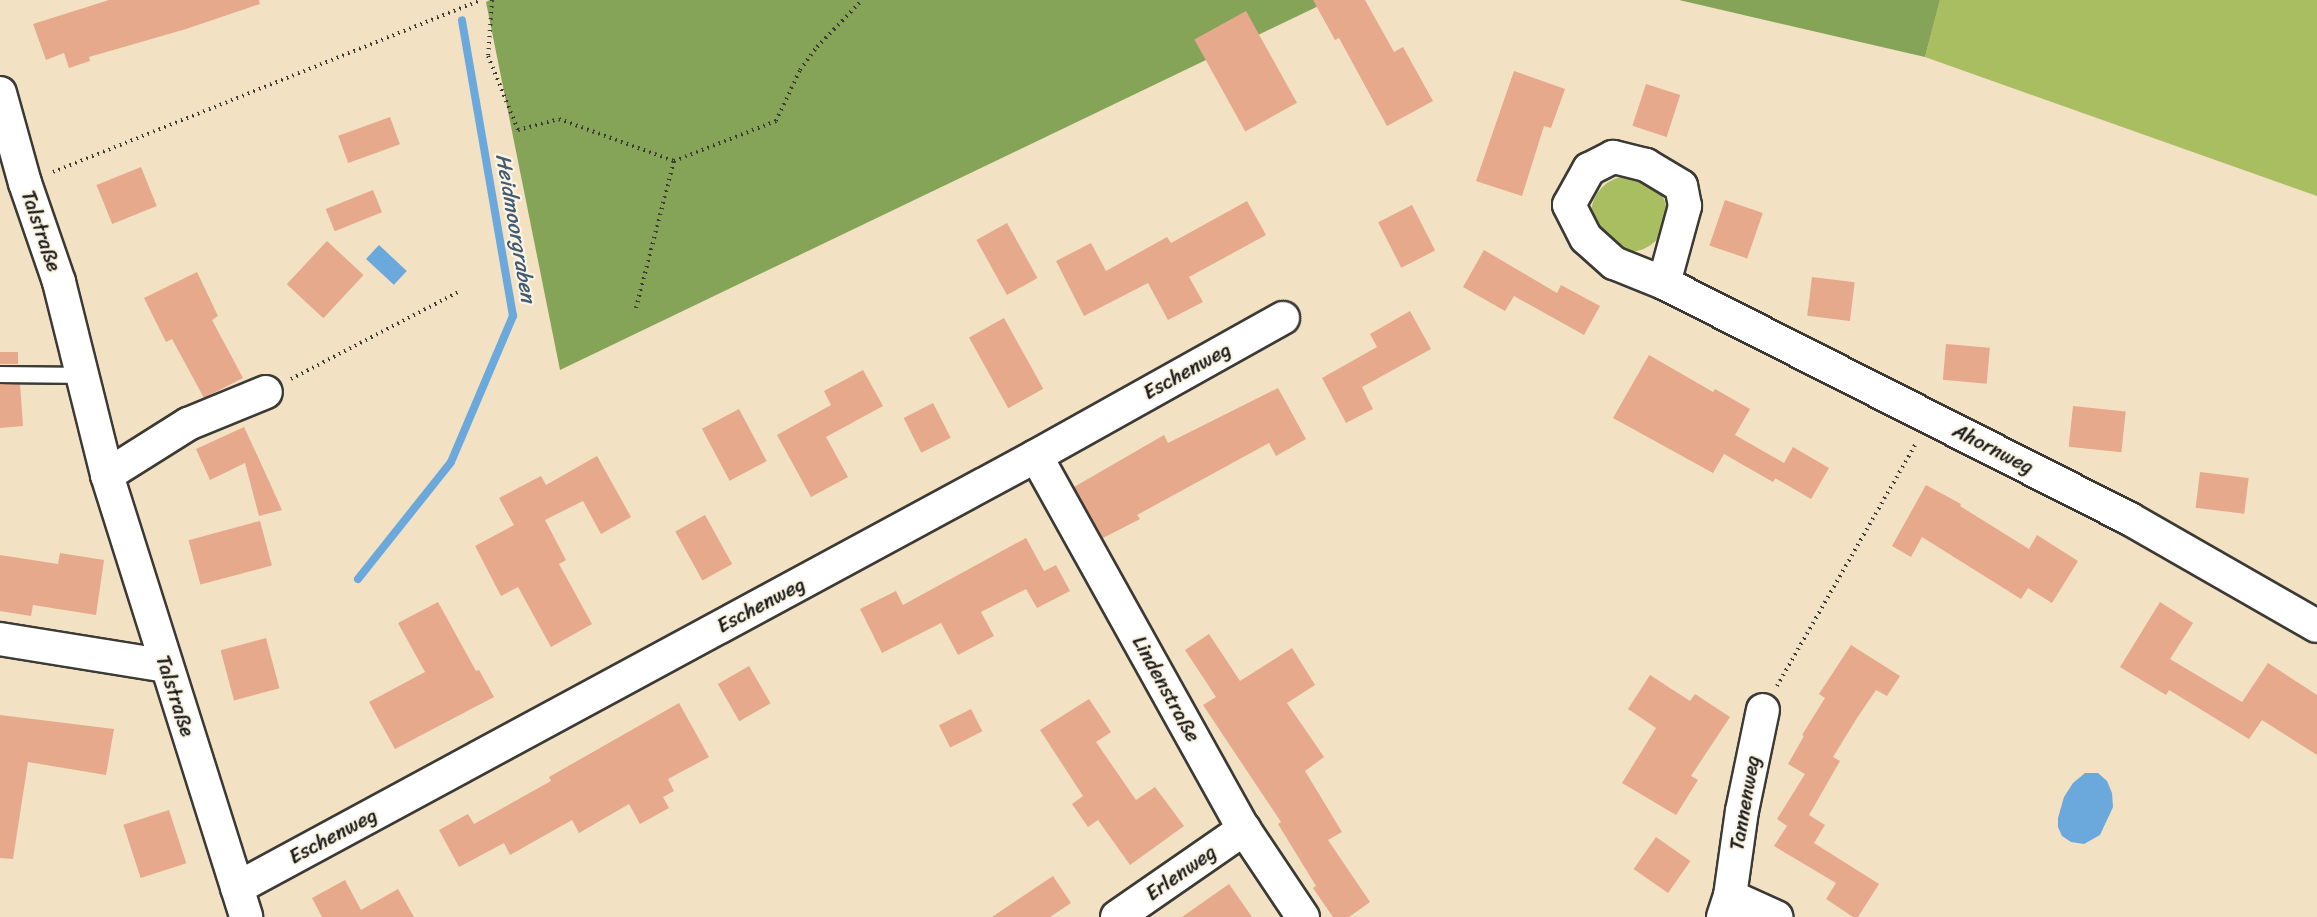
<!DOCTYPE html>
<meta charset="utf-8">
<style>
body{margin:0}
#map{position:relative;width:2317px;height:917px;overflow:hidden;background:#f2e1c3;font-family:Sriracha,sans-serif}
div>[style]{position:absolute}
.green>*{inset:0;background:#a9bd61}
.round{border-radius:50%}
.forest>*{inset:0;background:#86a457}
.water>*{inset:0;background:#6ba8dc;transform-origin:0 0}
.stream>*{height:8px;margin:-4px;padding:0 4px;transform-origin:4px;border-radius:4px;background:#6ba8dc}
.building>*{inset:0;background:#e7a98b;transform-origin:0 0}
.path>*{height:4px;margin-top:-2px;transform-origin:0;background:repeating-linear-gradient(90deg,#3c3a35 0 1.5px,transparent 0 6px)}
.roads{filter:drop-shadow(2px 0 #3c3a35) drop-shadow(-2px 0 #3c3a35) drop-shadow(0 2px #3c3a35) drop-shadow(0 -2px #3c3a35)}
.service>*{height:15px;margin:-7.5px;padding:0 7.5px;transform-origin:7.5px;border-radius:7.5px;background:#fff}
.minor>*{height:32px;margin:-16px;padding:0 16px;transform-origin:16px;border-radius:16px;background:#fff}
span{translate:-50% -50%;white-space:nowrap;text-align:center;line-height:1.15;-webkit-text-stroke:4.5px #fcf5e5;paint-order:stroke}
.street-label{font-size:20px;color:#1c1c1c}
.water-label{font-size:21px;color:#405b72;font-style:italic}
</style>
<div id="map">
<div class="green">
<i style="clip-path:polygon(1940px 0,2317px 0,2317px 196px,1925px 57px)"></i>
<i class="round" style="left:1591px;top:176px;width:76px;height:76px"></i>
</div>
<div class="forest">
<i style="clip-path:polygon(490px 0,1331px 0,560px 370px,486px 2px)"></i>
<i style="clip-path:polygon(1679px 0,1940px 0,1925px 57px)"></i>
</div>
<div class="water">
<i style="left:379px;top:245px;width:38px;height:19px;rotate:43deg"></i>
<i style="clip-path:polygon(2085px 773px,2098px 773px,2107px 781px,2112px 793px,2113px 807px,2100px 835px,2084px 844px,2071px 842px,2062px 836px,2058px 827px,2058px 818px,2064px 797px,2073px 783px)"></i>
</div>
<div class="stream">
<i style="left:358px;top:579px;width:149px;rotate:-51.5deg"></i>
<i style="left:451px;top:462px;width:159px;rotate:-67deg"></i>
<i style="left:513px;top:316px;width:300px;rotate:-99.8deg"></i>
</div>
<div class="building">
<i style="clip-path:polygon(109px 0,259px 0,260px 4px,186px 29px,89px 57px,90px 61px,69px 68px,64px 53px,46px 60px,33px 24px)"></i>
<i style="clip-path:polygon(1313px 0,1365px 0,1394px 52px,1403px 47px,1433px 101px,1387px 126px,1339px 38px,1335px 40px)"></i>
<i style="left:1246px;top:11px;width:105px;height:59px;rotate:61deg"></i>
<i style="clip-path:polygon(1514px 71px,1565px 89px,1551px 128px,1544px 126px,1522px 196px,1476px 181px)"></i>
<i style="left:1646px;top:84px;width:36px;height:44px;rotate:18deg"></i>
<i style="left:390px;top:117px;width:29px;height:55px;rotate:70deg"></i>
<i style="left:141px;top:167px;width:42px;height:48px;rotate:68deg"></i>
<i style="left:373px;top:190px;width:24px;height:51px;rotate:68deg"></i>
<i style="left:1725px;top:200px;width:40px;height:48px;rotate:19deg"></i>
<i style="clip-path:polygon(1247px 201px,1266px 235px,1189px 277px,1203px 302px,1168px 320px,1148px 283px,1084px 316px,1056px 261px,1091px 243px,1106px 271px,1167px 237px,1171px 243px)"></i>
<i style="left:1412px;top:205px;width:51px;height:38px;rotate:63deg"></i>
<i style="left:1007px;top:223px;width:63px;height:35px;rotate:61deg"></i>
<i style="left:327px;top:241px;width:50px;height:59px;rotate:43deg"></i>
<i style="clip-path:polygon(1484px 250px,1557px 293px,1561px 285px,1600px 306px,1584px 335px,1514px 296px,1505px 311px,1463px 287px)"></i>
<i style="clip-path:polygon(197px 272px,218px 316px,212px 320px,243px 378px,204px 398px,172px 339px,166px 342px,144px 298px)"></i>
<i style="left:1812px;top:277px;width:43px;height:39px;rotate:7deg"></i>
<i style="clip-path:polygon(1410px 311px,1431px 349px,1362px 387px,1373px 409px,1346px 423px,1322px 378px,1377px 347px,1370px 334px)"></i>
<i style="left:1004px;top:318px;width:81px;height:40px;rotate:61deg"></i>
<i style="left:1946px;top:344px;width:44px;height:36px;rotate:5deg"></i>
<i style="left:18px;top:352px;width:12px;height:18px;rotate:90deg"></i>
<i style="clip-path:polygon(1649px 355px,1713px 392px,1715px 389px,1750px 409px,1735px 435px,1784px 463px,1793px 447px,1829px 468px,1811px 499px,1775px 478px,1778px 474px,1773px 482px,1724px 454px,1713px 473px,1613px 418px)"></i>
<i style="clip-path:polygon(863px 370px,883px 406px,826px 437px,848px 477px,811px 497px,777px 435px,831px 405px,824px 391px)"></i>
<i style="clip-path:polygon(0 384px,20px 384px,23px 426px,0 428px)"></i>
<i style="clip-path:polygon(1278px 388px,1306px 439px,1276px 456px,1269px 443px,1137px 515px,1140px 519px,1103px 538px,1074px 487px,1164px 435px,1168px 443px)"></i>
<i style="left:933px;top:403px;width:39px;height:33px;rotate:63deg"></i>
<i style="left:2073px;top:406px;width:53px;height:41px;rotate:6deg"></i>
<i style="left:739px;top:409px;width:59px;height:42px;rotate:62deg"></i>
<i style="clip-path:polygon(244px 427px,258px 457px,282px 510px,259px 516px,245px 463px,210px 480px,196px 449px)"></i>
<i style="clip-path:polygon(597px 456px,631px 517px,601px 534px,583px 501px,545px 520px,566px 560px,559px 564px,592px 624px,551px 647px,518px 587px,501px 596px,475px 546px,514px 525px,499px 498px,541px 476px,546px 485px)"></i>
<i style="left:2200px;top:472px;width:49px;height:36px;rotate:7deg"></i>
<i style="clip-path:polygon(1926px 485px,1961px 504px,1960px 506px,2029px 549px,2037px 535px,2078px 561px,2052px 603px,2028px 588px,2021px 599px,1922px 537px,1911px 557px,1892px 546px)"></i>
<i style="left:705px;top:515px;width:56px;height:34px;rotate:61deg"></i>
<i style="left:260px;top:521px;width:46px;height:74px;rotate:75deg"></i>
<i style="clip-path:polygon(1026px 538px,1044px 571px,1056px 565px,1070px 591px,1037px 608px,1026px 589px,981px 612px,994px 636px,958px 655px,941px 623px,882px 653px,860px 609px,896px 591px,903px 605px)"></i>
<i style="clip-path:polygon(60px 553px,104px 560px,96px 615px,33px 605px,31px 616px,0 611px,0 555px,58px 564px)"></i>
<i style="clip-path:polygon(438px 602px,476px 671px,479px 670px,494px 697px,395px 749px,369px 702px,425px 672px,398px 623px)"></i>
<i style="clip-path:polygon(2160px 602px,2193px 623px,2170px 659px,2242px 702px,2268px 663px,2317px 695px,2317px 755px,2262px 720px,2249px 739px,2169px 690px,2166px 695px,2120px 667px)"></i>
<i style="clip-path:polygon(1209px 634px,1240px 681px,1292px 648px,1315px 685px,1287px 703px,1324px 757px,1305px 771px,1342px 832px,1328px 840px,1370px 902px,1349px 917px,1333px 917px,1313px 888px,1316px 886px,1278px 824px,1281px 822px,1203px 705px,1216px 697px,1185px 650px)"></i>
<i style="left:266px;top:638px;width:52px;height:47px;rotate:75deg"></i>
<i style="clip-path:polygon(1851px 645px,1900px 676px,1887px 696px,1876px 690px,1857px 718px,1833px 757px,1840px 761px,1809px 815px,1825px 825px,1814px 843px,1879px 884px,1858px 917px,1853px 917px,1826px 899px,1836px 883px,1774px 846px,1787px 826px,1777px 819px,1805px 774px,1788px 764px,1804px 736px,1802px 735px,1825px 698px,1819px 694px)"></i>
<i style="left:749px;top:666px;width:43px;height:36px;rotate:60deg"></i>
<i style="clip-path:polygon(1650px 675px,1690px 701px,1695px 694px,1730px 717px,1691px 776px,1698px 780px,1676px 815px,1622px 783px,1656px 728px,1628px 709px)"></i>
<i style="clip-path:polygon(1089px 699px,1111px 732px,1096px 742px,1136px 800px,1155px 787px,1184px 826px,1130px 865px,1098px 820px,1088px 827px,1072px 804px,1083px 796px,1040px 730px)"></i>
<i style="clip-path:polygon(679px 703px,709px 757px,668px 779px,674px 791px,663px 797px,669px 808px,640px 824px,629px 804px,579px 833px,572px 820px,510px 855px,504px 843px,459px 867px,439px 830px,468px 814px,474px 824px,551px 781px,549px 777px)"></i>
<i style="left:971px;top:709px;width:25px;height:36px;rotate:63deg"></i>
<i style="clip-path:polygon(0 715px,114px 729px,106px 775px,28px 762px,13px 859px,0 858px)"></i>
<i style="left:169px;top:810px;width:56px;height:48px;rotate:72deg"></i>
<i style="left:1656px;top:837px;width:42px;height:39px;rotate:35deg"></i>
<i style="clip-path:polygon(1053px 876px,1071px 903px,1050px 917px,992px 917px)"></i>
<i style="clip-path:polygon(345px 880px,361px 910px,398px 889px,414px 917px,322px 917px,312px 898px)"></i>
<i style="clip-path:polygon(1229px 884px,1252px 917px,1182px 917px)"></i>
</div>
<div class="path">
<i style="left:492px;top:0;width:56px;rotate:94.1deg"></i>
<i style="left:488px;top:56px;width:80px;rotate:67.9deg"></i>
<i style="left:518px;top:130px;width:42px;rotate:-15deg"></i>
<i style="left:559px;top:119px;width:122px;rotate:20.1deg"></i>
<i style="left:674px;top:161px;width:110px;rotate:-21.4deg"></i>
<i style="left:776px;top:121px;width:56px;rotate:-64.8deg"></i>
<i style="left:800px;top:70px;width:29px;rotate:-54deg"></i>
<i style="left:817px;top:47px;width:65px;rotate:-46.2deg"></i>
<i style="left:53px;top:172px;width:461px;rotate:-21.9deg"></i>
<i style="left:636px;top:308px;width:152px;rotate:-75.5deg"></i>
<i style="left:291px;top:379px;width:188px;rotate:-27.5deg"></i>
<i style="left:1777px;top:686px;width:281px;rotate:-60.2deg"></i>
</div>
<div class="roads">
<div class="service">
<i style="left:0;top:374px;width:81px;rotate:0.7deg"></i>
</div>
<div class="minor">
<i style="left:0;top:93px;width:93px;rotate:74.5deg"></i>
<i style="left:25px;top:183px;width:105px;rotate:71deg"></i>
<i style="left:59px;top:282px;width:199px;rotate:76deg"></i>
<i style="left:107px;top:475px;width:463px;rotate:72.5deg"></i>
<i style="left:1664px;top:283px;width:80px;rotate:-74.7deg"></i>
<i style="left:1685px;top:206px;width:20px;rotate:-101deg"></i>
<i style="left:1681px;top:186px;width:41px;rotate:-149deg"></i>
<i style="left:1646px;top:165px;width:34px;rotate:-166deg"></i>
<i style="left:1613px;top:157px;width:27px;rotate:153deg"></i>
<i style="left:1589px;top:169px;width:41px;rotate:119.1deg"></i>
<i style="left:1569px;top:205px;width:37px;rotate:63deg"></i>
<i style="left:1586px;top:238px;width:38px;rotate:42deg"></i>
<i style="left:1614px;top:263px;width:54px;rotate:21.8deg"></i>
<i style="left:1664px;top:283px;width:522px;rotate:26.86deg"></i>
<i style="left:2130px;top:519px;width:215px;rotate:29.8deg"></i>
<i style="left:1036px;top:456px;width:427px;rotate:60.9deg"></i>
<i style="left:1244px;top:829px;width:106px;rotate:56.2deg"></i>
<i style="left:107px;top:475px;width:96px;rotate:-32.2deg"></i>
<i style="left:188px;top:424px;width:84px;rotate:-22.3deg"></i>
<i style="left:0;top:639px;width:168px;rotate:9.2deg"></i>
<i style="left:237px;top:888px;width:908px;rotate:-28.4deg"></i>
<i style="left:1036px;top:456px;width:283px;rotate:-29.2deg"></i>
<i style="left:1730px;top:896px;width:51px;rotate:24.5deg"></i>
<i style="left:1117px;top:917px;width:155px;rotate:-34.7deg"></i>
<i style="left:1723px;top:917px;width:22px;rotate:-72deg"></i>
<i style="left:1730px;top:896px;width:86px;rotate:-82deg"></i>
<i style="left:1742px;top:811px;width:103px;rotate:-78.3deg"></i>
</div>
</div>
<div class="street-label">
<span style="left:41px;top:231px;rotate:71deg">Talstraße</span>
<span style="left:1187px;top:371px;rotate:-29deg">Eschenweg</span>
<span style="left:1993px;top:449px;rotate:27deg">Ahornweg</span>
<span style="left:761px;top:605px;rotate:-28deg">Eschenweg</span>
<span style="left:1166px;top:689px;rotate:61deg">Lindenstraße</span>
<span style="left:175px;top:696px;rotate:72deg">Talstraße</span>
<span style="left:1745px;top:803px;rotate:-80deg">Tannenweg</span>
<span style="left:333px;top:836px;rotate:-28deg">Eschenweg</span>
<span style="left:1181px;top:873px;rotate:-35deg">Erlenweg</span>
</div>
<div class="water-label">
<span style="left:516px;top:228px;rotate:80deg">Heidmoorgraben</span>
</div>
</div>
